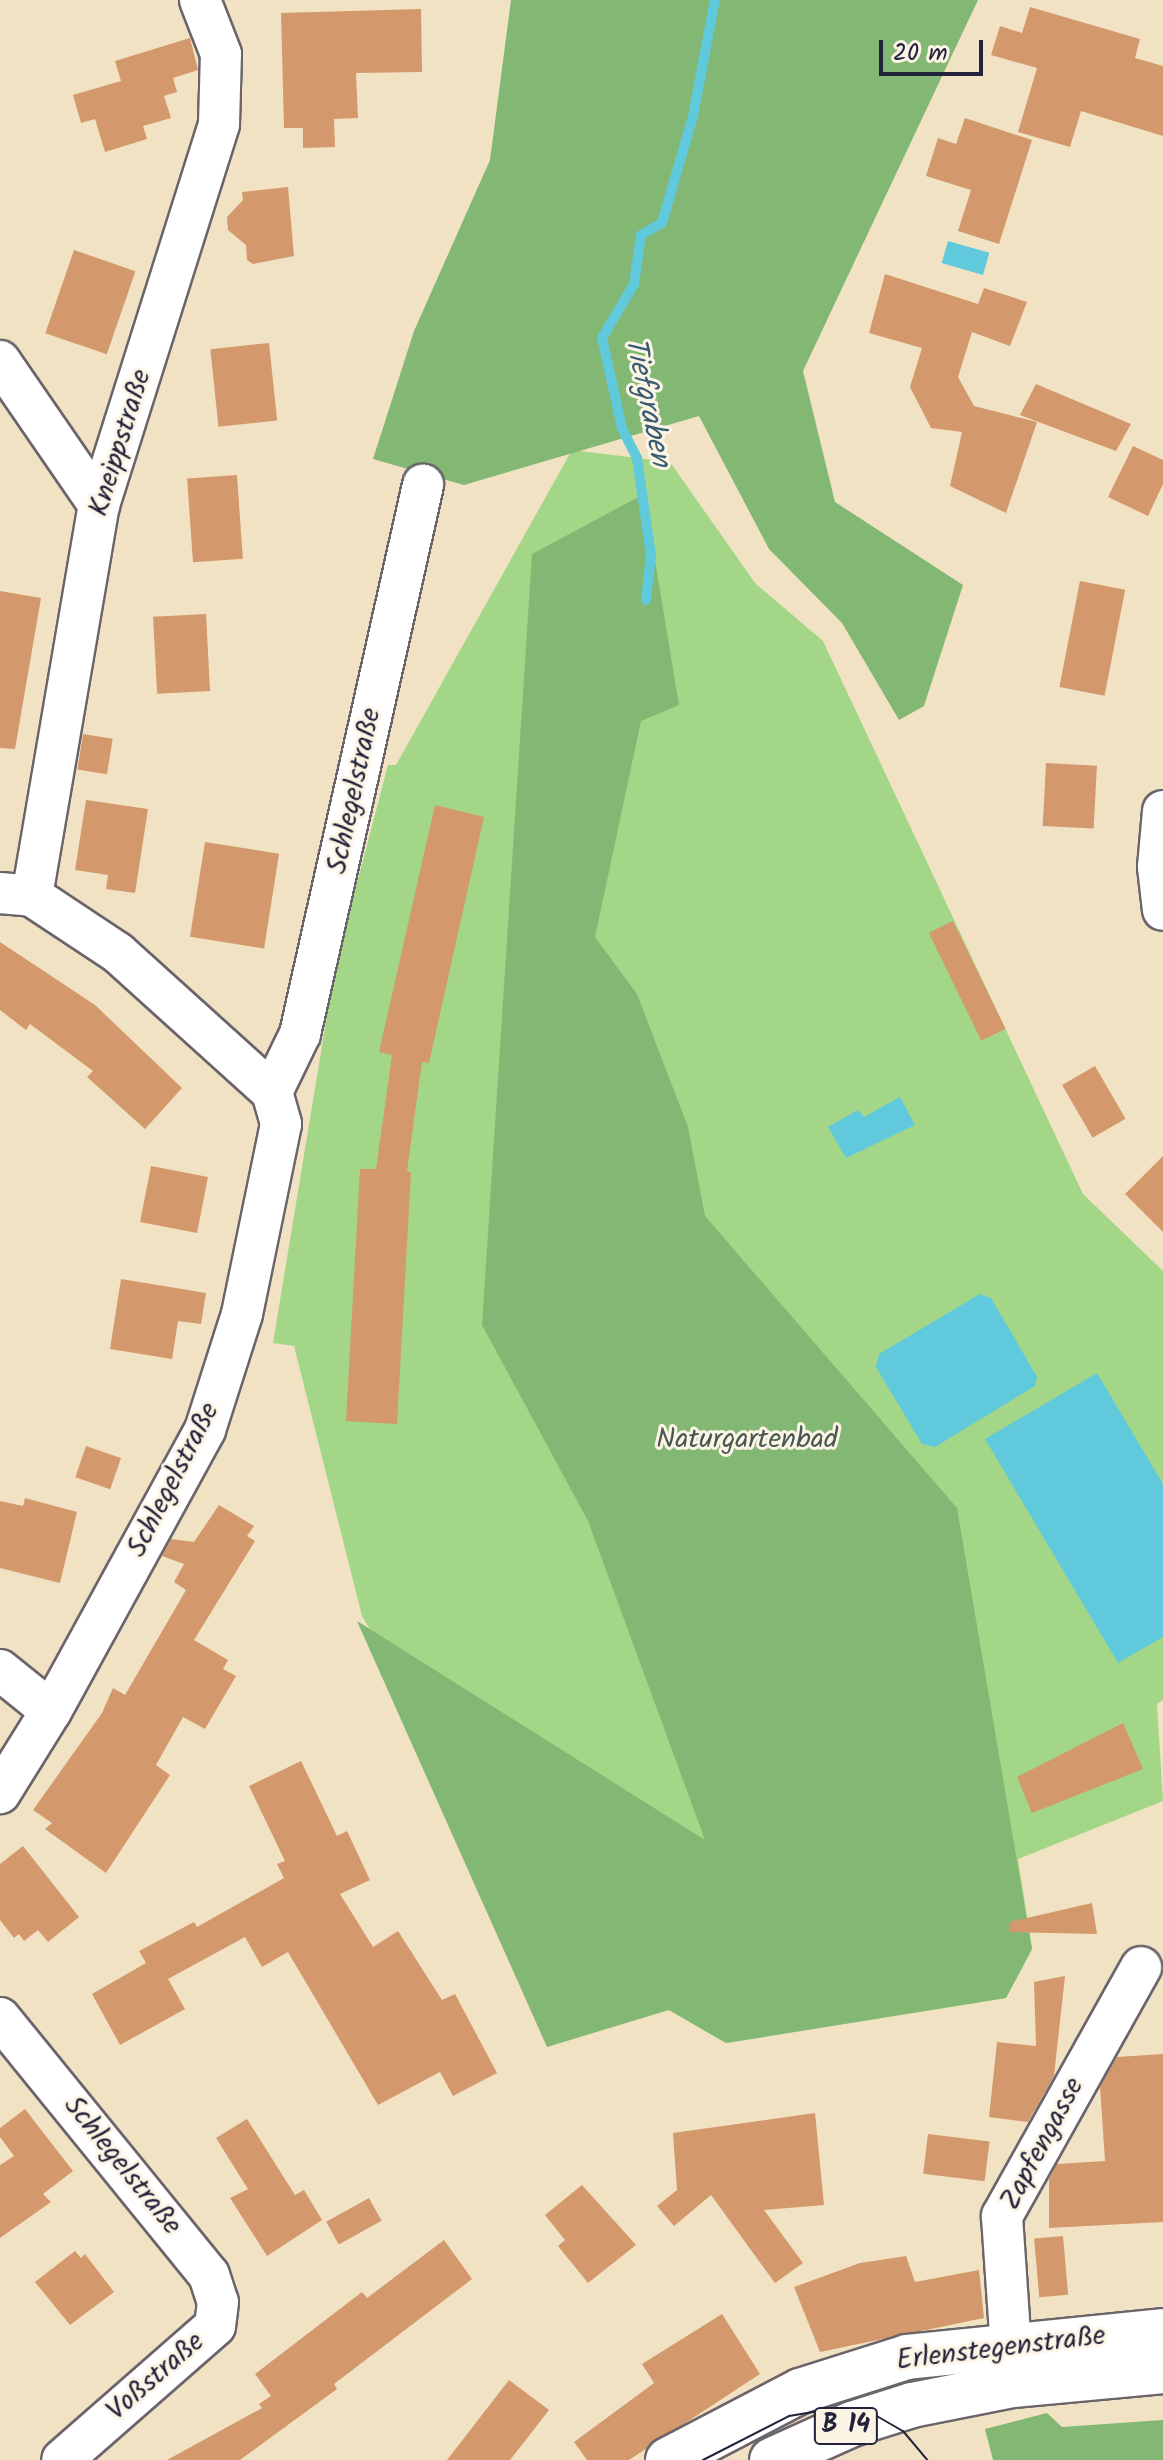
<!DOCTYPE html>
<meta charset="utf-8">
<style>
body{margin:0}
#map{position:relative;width:1163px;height:2460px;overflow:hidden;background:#f2e2c4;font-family:Kalam,sans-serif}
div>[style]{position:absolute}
.green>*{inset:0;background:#a3d787}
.forest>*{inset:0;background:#82b874}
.water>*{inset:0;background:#60c9db;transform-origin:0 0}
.stream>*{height:10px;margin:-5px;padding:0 5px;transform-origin:5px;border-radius:5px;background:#60c9db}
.building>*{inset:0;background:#d3996c;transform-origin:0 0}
.roads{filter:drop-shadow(2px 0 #6b656b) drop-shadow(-2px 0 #6b656b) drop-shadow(0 2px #6b656b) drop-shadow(0 -2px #6b656b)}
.minor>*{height:40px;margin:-20px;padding:0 20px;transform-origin:20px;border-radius:20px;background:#fff}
.primary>*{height:44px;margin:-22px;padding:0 22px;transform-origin:22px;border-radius:22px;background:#fff}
.tram>*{height:2px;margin:-1px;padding:0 1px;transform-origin:1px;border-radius:1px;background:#22223b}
span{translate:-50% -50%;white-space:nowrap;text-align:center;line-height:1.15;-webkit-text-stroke:6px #fcf5e5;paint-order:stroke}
.shield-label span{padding:2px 6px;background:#fcf5e5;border:2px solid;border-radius:6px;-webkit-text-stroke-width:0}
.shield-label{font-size:26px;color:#22223b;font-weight:700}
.street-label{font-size:28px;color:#22223b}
.park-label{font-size:28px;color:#495852}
.water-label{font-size:30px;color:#385c73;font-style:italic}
.scale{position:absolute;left:879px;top:40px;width:104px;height:36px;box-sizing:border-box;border:4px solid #22223b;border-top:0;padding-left:10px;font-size:24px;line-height:28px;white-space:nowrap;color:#22223b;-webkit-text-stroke:6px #fcf5e5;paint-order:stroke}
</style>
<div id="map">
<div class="green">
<i style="clip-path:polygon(572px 450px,670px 462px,755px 583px,823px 641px,1083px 1194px,1163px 1271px,1163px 1700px,1157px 1704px,1163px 1801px,1018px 1859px,1032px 1949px,1006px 1998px,726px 2043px,669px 2010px,600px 2017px,362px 1616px,294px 1346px,273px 1343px,335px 967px,388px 765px,396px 765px)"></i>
</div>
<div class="forest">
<i style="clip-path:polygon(511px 0,978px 0,803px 371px,835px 502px,963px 585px,924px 706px,899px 720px,842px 623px,769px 549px,699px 416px,464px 485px,373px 459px,414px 331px,490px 160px)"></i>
<i style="clip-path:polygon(644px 494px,679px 705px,641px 721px,595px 937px,637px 994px,688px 1127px,705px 1216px,957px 1508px,1032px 1949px,1006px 1998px,726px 2043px,669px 2010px,547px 2047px,357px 1621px,705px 1840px,588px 1521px,482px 1325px,532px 554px)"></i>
<i style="clip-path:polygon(1047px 2413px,1062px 2427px,1163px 2420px,1163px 2460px,993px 2460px,985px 2429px)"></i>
</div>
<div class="water">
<i style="left:948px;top:241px;width:43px;height:23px;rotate:16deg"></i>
<i style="clip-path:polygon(900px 1097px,915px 1125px,846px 1158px,828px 1127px,858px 1110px,864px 1117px)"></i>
<i style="clip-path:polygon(980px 1294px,991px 1298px,1037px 1377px,1035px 1386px,935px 1447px,922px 1444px,876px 1367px,879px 1354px)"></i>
<i style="clip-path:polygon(1097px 1373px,1163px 1484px,1163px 1637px,1118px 1663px,985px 1439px)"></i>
</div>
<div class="stream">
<i style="left:646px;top:600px;width:45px;rotate:-83.7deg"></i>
<i style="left:651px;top:555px;width:98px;rotate:-98.2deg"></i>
<i style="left:637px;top:458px;width:34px;rotate:-117deg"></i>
<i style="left:622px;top:428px;width:92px;rotate:-102.5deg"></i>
<i style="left:602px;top:338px;width:63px;rotate:-59.3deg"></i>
<i style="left:634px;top:284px;width:49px;rotate:-81.9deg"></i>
<i style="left:641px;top:235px;width:24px;rotate:-30deg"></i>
<i style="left:662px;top:223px;width:111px;rotate:-73.8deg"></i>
<i style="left:693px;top:116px;width:118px;rotate:-79.3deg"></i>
</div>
<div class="building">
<i style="clip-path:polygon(1030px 7px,1140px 39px,1135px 58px,1163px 66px,1163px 136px,1081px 111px,1070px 147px,1018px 132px,1037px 68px,991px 55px,1000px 26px,1022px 33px)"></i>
<i style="clip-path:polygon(421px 9px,422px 72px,356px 73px,358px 118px,334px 119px,335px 147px,303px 148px,303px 128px,284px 128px,281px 13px)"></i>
<i style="clip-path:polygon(190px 38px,198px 70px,173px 78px,177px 92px,164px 96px,171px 118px,143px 126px,147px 139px,105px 152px,95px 119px,81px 123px,73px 95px,121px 81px,115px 61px)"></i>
<i style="clip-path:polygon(965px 118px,1032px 140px,999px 244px,958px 231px,971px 190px,926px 176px,938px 138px,956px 144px)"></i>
<i style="clip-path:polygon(288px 187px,294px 256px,253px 264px,247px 260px,246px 245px,228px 230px,227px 217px,243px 200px,242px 192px)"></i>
<i style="left:74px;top:250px;width:65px;height:88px;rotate:19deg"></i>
<i style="clip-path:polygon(885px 274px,978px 304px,984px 288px,1027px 302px,1010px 346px,972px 332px,958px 377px,974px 406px,1037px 422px,1006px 513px,950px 486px,962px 432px,931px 428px,910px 387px,922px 348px,869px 333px)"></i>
<i style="left:269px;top:343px;width:78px;height:59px;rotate:84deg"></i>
<i style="clip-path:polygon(1036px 384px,1131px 424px,1116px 451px,1020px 415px)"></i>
<i style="clip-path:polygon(1133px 446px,1163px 460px,1163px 484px,1148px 516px,1108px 497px)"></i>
<i style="left:237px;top:475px;width:84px;height:50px;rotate:86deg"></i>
<i style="left:1080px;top:581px;width:46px;height:108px;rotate:11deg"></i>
<i style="clip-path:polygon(0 591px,41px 598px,15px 749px,0 748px)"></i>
<i style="left:206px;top:614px;width:77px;height:53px;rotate:87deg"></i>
<i style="left:83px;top:734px;width:30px;height:36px;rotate:9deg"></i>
<i style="left:1046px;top:763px;width:51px;height:63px;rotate:3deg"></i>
<i style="clip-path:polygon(86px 800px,148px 809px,135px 893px,106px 889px,108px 875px,75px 870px)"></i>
<i style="clip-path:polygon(435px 805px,484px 817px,429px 1063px,422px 1062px,407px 1171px,411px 1172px,397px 1424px,346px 1421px,360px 1169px,376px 1169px,392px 1055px,379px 1052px)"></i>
<i style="left:205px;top:842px;width:75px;height:96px;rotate:9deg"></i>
<i style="left:953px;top:921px;width:120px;height:27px;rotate:64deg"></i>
<i style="clip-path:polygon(0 942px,95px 1005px,182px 1088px,145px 1129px,87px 1077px,93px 1071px,30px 1024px,26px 1030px,0 1010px)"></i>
<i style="left:1095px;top:1066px;width:61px;height:38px;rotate:60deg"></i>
<i style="clip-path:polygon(1163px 1156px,1163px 1232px,1125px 1194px)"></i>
<i style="left:151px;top:1166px;width:58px;height:57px;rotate:11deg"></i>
<i style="clip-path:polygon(121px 1279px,206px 1293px,201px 1324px,178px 1321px,172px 1359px,110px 1349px)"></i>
<i style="left:86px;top:1446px;width:37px;height:33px;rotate:19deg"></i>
<i style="clip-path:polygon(25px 1498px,77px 1512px,60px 1583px,0 1568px,0 1501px,23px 1506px)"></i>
<i style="clip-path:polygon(219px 1505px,254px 1526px,247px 1536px,255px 1541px,194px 1640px,228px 1660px,223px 1669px,236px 1676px,205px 1729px,183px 1717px,156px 1765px,170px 1775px,106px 1873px,45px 1829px,52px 1823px,33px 1810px,102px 1713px,113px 1688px,125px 1695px,186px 1590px,174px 1582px,184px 1564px,162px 1556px,171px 1539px,194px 1542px)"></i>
<i style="clip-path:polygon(1123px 1723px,1143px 1769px,1032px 1813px,1017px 1777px)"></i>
<i style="clip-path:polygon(301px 1761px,337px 1836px,347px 1831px,370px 1880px,340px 1894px,373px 1947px,398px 1931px,442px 2000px,455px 1994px,497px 2073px,453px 2096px,440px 2072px,378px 2105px,288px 1952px,262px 1967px,245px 1937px,168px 1979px,185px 2009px,120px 2045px,92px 1994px,146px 1963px,139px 1951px,194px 1922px,197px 1927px,284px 1878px,277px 1864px,285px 1861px,249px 1786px)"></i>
<i style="clip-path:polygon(23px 1846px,79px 1917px,48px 1942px,38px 1930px,24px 1941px,19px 1934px,14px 1938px,0 1920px,0 1864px)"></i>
<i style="clip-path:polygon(1092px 1903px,1097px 1934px,1010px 1932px,1009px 1922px)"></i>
<i style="clip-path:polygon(1065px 1976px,1054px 2076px,1028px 2122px,989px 2117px,997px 2042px,1036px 2046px,1034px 1982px)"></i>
<i style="clip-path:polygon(1163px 2054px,1163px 2222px,1049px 2228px,1049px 2179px,1057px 2164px,1105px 2161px,1100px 2087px,1117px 2057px)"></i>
<i style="clip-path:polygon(25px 2109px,73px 2171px,43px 2194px,51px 2202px,0 2238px,0 2165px,14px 2156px,0 2137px,0 2128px)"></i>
<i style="clip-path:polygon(815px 2113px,824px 2205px,764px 2210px,803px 2263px,775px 2283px,711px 2195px,674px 2226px,657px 2206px,677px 2190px,673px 2133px)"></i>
<i style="clip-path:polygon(247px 2119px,295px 2195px,304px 2190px,322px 2220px,267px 2256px,230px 2198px,248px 2189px,216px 2138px)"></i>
<i style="left:928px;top:2134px;width:62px;height:40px;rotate:7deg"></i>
<i style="clip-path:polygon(582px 2185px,636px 2245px,588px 2283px,558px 2246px,565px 2240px,545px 2215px)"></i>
<i style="left:369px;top:2198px;width:26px;height:49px;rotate:61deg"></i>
<i style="left:1063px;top:2236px;width:59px;height:29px;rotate:85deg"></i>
<i style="clip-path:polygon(444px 2240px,472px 2279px,334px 2384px,337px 2389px,240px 2460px,167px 2460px,262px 2408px,259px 2404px,271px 2396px,255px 2374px,362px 2292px,367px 2298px)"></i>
<i style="clip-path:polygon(75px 2251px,81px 2258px,85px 2254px,114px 2292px,70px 2325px,35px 2282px)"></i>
<i style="clip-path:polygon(906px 2256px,915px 2282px,979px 2270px,984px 2318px,820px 2352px,794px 2287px,860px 2263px)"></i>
<i style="clip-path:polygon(722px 2314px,760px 2374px,629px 2460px,587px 2460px,574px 2442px,654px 2383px,642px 2364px)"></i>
<i style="clip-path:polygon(509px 2380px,549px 2410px,525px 2441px,510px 2460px,447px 2460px)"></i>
</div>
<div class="roads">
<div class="minor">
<i style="left:0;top:361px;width:175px;rotate:55.5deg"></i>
<i style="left:1163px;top:811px;width:56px;rotate:95.1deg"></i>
<i style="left:1158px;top:867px;width:43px;rotate:83.4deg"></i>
<i style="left:0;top:893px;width:32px;rotate:5deg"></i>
<i style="left:32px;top:896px;width:103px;rotate:33.5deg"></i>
<i style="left:118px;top:953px;width:207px;rotate:42.1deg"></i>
<i style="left:272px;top:1092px;width:33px;rotate:74deg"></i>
<i style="left:281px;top:1124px;width:194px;rotate:101.6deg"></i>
<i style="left:242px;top:1314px;width:122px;rotate:107.7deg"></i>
<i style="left:205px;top:1430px;width:320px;rotate:118.7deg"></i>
<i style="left:51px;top:1711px;width:97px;rotate:121.9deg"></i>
<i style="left:32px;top:896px;width:397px;rotate:-80.3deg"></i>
<i style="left:99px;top:505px;width:399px;rotate:-72.5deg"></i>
<i style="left:219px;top:124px;width:70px;rotate:-88.4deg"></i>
<i style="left:221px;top:54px;width:58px;rotate:-111.3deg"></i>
<i style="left:272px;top:1092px;width:64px;rotate:-64.2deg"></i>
<i style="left:300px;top:1034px;width:563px;rotate:-77.37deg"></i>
<i style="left:0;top:1670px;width:65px;rotate:38.8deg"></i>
<i style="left:0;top:2018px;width:331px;rotate:50.9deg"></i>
<i style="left:209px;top:2275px;width:28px;rotate:72deg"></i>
<i style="left:218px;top:2302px;width:24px;rotate:97deg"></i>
<i style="left:215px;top:2326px;width:203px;rotate:138.8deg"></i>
<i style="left:1013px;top:2378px;width:162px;rotate:-93.9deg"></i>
<i style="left:1002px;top:2216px;width:285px;rotate:-60.8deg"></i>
</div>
<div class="primary">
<i style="left:668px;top:2460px;width:149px;rotate:-27.6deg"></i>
<i style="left:800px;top:2391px;width:112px;rotate:-17.6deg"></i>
<i style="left:907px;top:2357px;width:257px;rotate:-5.8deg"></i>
<i style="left:772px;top:2460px;width:88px;rotate:-24.2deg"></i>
<i style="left:852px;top:2424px;width:63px;rotate:-17.6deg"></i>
<i style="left:912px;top:2405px;width:103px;rotate:-11.2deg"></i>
<i style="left:1013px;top:2385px;width:151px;rotate:-5.3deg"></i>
</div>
</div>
<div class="tram">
<i style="left:703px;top:2460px;width:97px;rotate:-27.1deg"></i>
<i style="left:789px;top:2416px;width:49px;rotate:-9.5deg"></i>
<i style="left:837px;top:2408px;width:39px;rotate:10deg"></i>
<i style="left:875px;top:2415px;width:32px;rotate:30deg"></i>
<i style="left:903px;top:2431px;width:38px;rotate:50deg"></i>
</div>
<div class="shield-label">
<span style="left:846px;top:2426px">B 14</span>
</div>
<div class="street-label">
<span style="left:121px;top:443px;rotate:-73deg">Kneippstraße</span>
<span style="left:355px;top:791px;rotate:-78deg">Schlegelstraße</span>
<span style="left:174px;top:1480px;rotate:-63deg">Schlegelstraße</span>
<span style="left:1043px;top:2144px;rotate:-62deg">Zapfengasse</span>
<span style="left:122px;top:2166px;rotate:51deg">Schlegelstraße</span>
<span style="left:1001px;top:2349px;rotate:-7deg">Erlenstegenstraße</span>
<span style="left:156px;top:2377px;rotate:-41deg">Voßstraße</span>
</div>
<div class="park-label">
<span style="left:747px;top:1440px">Naturgartenbad</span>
</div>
<div class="water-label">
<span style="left:647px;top:402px;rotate:78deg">Tiefgraben</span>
</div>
<div class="scale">20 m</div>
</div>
